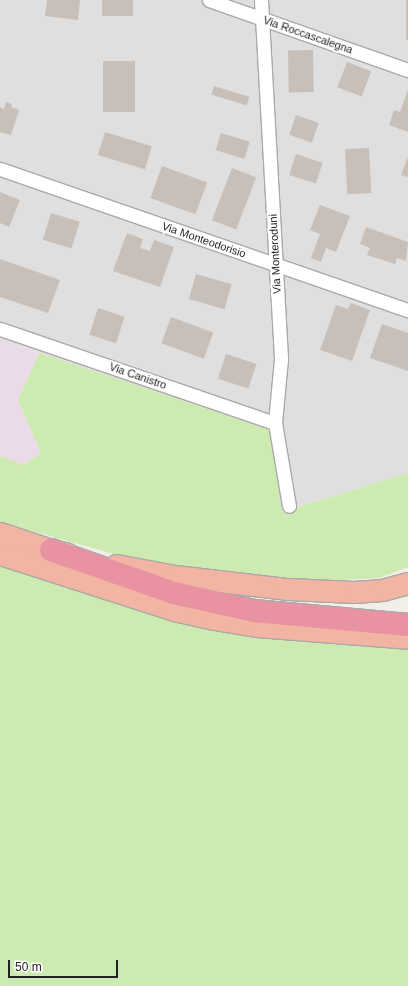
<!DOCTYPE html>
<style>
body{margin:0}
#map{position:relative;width:408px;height:986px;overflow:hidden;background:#f2efe9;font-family:Arial,sans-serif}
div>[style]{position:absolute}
.residential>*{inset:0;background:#e0dfdf}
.industrial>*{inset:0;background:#ebdbe8}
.grass>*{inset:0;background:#cdebb0}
.building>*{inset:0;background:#c7bfb8;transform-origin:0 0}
.roads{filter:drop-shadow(1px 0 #a9a9a9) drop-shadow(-1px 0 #a9a9a9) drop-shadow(0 1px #a9a9a9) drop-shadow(0 -1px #a9a9a9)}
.minor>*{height:13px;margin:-6.5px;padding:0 6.5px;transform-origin:6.5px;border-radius:6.5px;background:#fff}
.trunk>*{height:21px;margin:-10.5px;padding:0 10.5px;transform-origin:10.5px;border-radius:10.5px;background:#f2b4a3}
.motorway>*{height:22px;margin:-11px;padding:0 11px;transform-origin:11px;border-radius:11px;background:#e892a2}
span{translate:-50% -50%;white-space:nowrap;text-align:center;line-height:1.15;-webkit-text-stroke:4px #fff;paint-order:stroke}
.street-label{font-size:11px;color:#222}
.scale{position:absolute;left:8px;top:960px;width:110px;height:18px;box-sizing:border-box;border:2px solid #222;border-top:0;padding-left:5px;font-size:12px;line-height:14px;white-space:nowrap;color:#222;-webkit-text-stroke:3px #fff;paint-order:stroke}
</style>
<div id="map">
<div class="residential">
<i style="clip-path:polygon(0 0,408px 0,408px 473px,281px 512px,70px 364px,0 339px)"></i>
</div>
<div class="industrial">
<i style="clip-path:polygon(0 339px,39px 353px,18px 400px,41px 453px,23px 465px,0 456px)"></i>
</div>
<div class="grass">
<i style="clip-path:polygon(39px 353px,270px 430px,282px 512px,408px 473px,408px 567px,379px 578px,324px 581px,242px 579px,149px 564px,0 522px,0 456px,23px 465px,41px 453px,18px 400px)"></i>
<i style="clip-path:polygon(0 561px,408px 648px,408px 986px,0 986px)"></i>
</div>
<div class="building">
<i style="clip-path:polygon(47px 0,80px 0,78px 20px,45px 16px)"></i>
<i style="left:102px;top:0;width:31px;height:16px"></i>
<i style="left:406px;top:0;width:2px;height:40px"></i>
<i style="left:313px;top:50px;width:42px;height:25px;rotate:89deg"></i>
<i style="left:135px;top:61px;width:51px;height:32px;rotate:90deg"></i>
<i style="left:347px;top:62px;width:26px;height:27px;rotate:21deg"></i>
<i style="left:214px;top:86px;width:37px;height:9px;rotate:17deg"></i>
<i style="clip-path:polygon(408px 90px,408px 132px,389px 125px,394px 110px,400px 112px)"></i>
<i style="clip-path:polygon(6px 102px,12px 104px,11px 107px,19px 110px,11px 135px,0 132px,0 107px,4px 109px)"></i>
<i style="left:296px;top:115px;width:24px;height:21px;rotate:19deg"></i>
<i style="left:105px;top:132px;width:49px;height:24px;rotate:17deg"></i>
<i style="left:221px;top:133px;width:30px;height:18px;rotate:17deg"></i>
<i style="left:369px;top:148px;width:45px;height:24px;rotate:87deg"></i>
<i style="left:296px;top:154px;width:28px;height:22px;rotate:18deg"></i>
<i style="clip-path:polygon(408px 157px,408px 177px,401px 175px)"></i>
<i style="left:162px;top:166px;width:48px;height:34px;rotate:20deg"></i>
<i style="left:232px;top:168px;width:26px;height:56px;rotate:21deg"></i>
<i style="clip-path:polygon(0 192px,20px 200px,9px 227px,0 223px)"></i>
<i style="clip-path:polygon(320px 205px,350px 216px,336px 252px,326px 248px,321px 262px,311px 258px,320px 234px,310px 230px)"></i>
<i style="left:51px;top:213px;width:30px;height:28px;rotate:17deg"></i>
<i style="clip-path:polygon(366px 227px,408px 242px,406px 261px,397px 258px,395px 264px,367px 255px,370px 248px,360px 244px)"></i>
<i style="clip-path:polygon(127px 233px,143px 239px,140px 248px,150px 251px,154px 240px,174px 247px,160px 287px,113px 271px)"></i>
<i style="clip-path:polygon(0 259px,60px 280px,48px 313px,0 297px)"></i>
<i style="left:196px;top:274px;width:37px;height:26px;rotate:16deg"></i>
<i style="clip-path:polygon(351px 303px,370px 310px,352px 361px,320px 350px,336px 305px,348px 309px)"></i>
<i style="left:98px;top:308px;width:28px;height:28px;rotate:18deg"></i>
<i style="left:171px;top:317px;width:45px;height:28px;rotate:20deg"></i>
<i style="clip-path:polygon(382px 324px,408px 333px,408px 371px,370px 358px)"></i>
<i style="left:226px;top:354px;width:32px;height:26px;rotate:18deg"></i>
</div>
<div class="roads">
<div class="minor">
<i style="left:209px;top:0;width:211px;rotate:19.4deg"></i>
<i style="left:261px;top:0;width:360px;rotate:86.8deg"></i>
<i style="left:281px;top:359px;width:64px;rotate:95.4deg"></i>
<i style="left:275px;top:423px;width:84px;rotate:80.4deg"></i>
<i style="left:0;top:169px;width:432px;rotate:19.1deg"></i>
<i style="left:0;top:329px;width:291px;rotate:18.9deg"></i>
</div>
<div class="trunk">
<i style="left:0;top:533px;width:54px;rotate:18.4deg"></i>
<i style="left:51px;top:550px;width:17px;rotate:13deg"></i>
<i style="left:0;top:554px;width:183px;rotate:17.8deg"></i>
<i style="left:174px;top:610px;width:41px;rotate:12.7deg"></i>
<i style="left:214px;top:619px;width:44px;rotate:9.2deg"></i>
<i style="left:257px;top:626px;width:151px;rotate:4.5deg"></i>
<i style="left:116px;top:565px;width:60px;rotate:10.6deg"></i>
<i style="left:175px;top:576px;width:114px;rotate:6.6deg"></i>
<i style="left:288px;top:589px;width:66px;rotate:2.6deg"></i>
<i style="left:354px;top:592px;width:28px;rotate:-4deg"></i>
<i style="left:382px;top:590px;width:27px;rotate:-15deg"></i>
</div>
<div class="motorway">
<i style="left:51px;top:550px;width:130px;rotate:19.3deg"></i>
<i style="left:174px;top:593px;width:82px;rotate:12.7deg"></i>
<i style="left:254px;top:611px;width:155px;rotate:5.2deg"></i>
</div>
</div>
<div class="street-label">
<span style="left:308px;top:35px;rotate:19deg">Via Roccascalegna</span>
<span style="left:204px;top:240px;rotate:19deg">Via Monteodorisio</span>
<span style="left:275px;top:254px;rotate:-93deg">Via Monteroduni</span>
<span style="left:138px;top:376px;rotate:19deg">Via Canistro</span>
</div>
<div class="scale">50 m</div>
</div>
